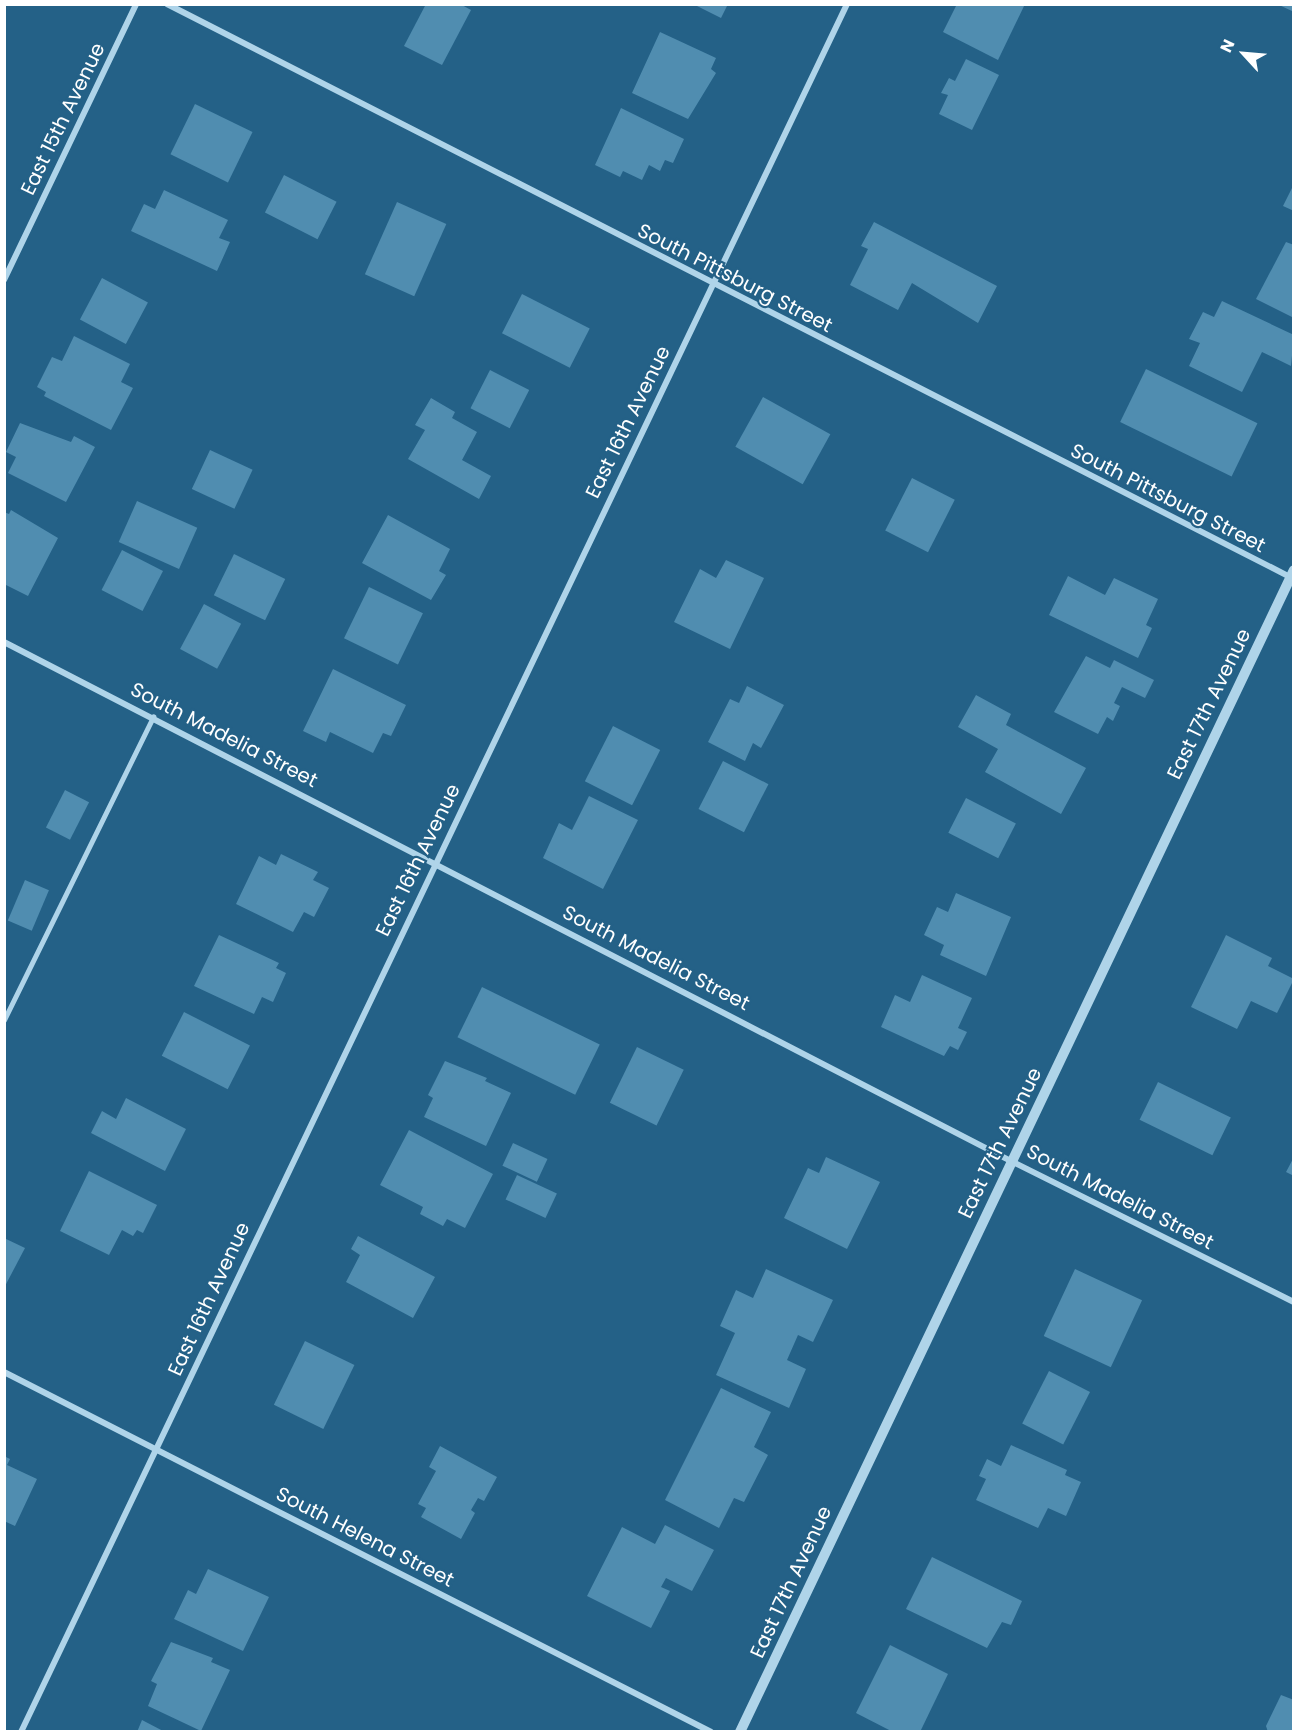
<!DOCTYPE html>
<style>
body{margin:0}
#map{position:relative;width:1298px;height:1736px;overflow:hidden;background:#246187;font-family:Poppins,sans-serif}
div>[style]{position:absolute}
.building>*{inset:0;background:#508db0;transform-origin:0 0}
.service>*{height:4.5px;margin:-2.25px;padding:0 2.25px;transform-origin:2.25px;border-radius:2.25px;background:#afd4e9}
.minor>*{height:6px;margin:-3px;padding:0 3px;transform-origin:3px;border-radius:3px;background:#afd4e9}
.tertiary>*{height:10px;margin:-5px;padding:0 5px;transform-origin:5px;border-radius:5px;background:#afd4e9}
span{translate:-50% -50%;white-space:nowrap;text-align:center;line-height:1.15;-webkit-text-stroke:4.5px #246187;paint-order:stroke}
.street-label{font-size:20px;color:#fff}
.frame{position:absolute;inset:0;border:6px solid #fff;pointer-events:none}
.north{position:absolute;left:1214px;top:24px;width:60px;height:60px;-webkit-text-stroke:4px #246187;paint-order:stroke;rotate:296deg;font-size:16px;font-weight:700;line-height:24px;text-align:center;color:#fff}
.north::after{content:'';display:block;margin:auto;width:21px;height:27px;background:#fff;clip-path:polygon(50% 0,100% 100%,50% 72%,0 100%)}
</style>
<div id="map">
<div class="building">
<i style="clip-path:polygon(426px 4px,460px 4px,471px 10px,442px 65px,404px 46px)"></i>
<i style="clip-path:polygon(693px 4px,728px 4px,721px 18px)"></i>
<i style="clip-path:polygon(957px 4px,1025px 4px,998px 60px,943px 32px)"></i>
<i style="clip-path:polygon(1277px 4px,1294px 4px,1294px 12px)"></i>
<i style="clip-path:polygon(660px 32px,716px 58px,711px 69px,716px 73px,688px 119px,632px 93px)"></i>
<i style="clip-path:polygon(966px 59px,999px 75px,972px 130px,939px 114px,948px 95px,941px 93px,949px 78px,955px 81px)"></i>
<i style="left:195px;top:104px;width:64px;height:56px;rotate:26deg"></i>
<i style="clip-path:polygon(621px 108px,684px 139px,673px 163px,665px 160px,660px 171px,649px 165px,642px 180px,623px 171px,620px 177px,595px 165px)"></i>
<i style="left:284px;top:175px;width:59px;height:42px;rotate:27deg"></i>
<i style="clip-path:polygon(1294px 184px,1294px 211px,1283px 206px)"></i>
<i style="clip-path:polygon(164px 190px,228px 220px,219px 238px,230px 242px,217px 271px,131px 231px,144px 204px,155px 209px)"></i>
<i style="left:397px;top:202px;width:54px;height:79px;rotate:24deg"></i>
<i style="clip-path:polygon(874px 222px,997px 286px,978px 323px,912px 283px,898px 310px,850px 285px,868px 249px,861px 246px)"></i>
<i style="clip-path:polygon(1286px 242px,1294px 245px,1294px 318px,1256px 299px)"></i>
<i style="left:102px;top:278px;width:52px;height:47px;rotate:28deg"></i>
<i style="left:522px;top:294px;width:76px;height:44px;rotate:27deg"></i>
<i style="clip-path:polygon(1222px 301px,1294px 335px,1291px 366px,1262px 352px,1242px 392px,1189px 366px,1200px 343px,1189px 339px,1203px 312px,1214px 317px)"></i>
<i style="clip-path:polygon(74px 336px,130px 364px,121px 382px,133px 388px,111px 430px,44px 396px,46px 392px,37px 387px,52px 357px,62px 361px)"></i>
<i style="left:1146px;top:369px;width:124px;height:59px;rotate:26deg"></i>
<i style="left:490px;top:370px;width:44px;height:43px;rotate:27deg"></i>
<i style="left:763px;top:397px;width:77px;height:57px;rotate:29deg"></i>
<i style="clip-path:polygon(431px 398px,455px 412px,452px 418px,477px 432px,462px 460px,491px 476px,479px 499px,408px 459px,425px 430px,415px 425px)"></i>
<i style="clip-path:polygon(20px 423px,71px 442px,74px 436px,95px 447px,66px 502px,8px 473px,16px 457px,6px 452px)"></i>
<i style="left:210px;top:450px;width:47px;height:43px;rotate:25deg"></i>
<i style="left:912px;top:478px;width:48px;height:59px;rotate:27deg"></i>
<i style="left:137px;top:501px;width:66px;height:45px;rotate:24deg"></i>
<i style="clip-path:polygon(11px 510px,58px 538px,28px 596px,4px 584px,4px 512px,9px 514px)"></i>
<i style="clip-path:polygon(388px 515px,450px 549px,439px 571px,446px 575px,431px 600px,362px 563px)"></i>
<i style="left:122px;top:550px;width:46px;height:45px;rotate:27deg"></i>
<i style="left:234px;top:554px;width:57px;height:46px;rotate:26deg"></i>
<i style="clip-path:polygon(726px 560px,764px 578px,730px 649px,674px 622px,700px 569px,716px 578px)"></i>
<i style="clip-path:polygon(1068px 576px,1105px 595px,1114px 578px,1158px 599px,1146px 625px,1152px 628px,1138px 658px,1049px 615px)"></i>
<i style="left:369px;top:587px;width:60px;height:57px;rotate:26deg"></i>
<i style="left:204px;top:604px;width:42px;height:51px;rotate:28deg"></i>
<i style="clip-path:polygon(1086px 656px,1110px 668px,1114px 660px,1154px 680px,1145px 698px,1122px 687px,1114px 703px,1120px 706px,1113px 721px,1107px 717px,1098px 734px,1054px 712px)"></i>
<i style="clip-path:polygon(333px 669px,406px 705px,391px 736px,383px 733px,373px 753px,330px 732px,326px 742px,303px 731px)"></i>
<i style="clip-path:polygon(747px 686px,784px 705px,761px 748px,753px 743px,745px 761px,708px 742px,730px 699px,739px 703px)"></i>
<i style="clip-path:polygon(976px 695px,1011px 714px,1006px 725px,1086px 768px,1061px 814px,985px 772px,998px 749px,958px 727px)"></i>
<i style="left:613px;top:726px;width:53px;height:62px;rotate:27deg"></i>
<i style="left:723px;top:761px;width:51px;height:54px;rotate:27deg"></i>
<i style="left:65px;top:790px;width:27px;height:42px;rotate:27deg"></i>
<i style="clip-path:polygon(589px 796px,638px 820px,603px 889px,543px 858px,559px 823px,572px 830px)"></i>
<i style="left:966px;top:798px;width:56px;height:39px;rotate:27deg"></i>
<i style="clip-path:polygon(281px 854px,318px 872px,313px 880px,329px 888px,314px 917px,304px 912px,293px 932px,236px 904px,259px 856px,276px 865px)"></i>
<i style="left:25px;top:880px;width:26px;height:44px;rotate:23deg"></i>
<i style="clip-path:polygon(956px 893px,1011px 917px,986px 976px,940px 955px,944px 945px,924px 935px,937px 907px,948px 912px)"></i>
<i style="clip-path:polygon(219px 935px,279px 963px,276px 968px,286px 973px,273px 1002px,262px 997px,254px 1014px,194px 986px)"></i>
<i style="clip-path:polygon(1226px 935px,1272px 958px,1268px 966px,1294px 979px,1277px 1013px,1251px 1001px,1237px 1029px,1191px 1007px)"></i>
<i style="clip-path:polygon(922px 975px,972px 998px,958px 1028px,967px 1032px,958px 1050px,950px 1046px,944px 1056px,881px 1027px,895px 995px,910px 1002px)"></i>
<i style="left:482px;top:987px;width:131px;height:56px;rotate:26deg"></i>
<i style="left:184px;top:1012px;width:74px;height:49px;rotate:27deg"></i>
<i style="left:637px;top:1047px;width:52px;height:62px;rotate:26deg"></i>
<i style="clip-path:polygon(445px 1061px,487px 1078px,485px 1081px,511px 1093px,486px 1146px,424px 1117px,433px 1098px,428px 1095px)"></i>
<i style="left:1158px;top:1082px;width:81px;height:42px;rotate:26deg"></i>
<i style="clip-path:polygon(126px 1098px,186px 1129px,165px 1171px,91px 1133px,102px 1111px,116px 1119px)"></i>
<i style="clip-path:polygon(409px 1130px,493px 1174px,465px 1228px,447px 1219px,443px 1226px,420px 1214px,423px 1207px,380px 1185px)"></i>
<i style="left:513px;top:1143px;width:38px;height:25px;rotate:25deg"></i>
<i style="clip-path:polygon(826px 1157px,880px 1182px,847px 1249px,784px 1218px,808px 1168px,819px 1173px)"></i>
<i style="clip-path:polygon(1294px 1157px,1294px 1176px,1286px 1172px)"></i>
<i style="clip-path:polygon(89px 1171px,157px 1205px,143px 1233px,137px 1230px,133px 1236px,122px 1230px,109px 1255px,60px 1231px)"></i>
<i style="left:517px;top:1175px;width:44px;height:27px;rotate:25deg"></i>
<i style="clip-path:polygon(358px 1236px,435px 1277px,413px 1318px,346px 1282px,360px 1255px,351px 1249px)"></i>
<i style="clip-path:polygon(4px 1238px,25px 1248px,4px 1288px)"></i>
<i style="clip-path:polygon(766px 1269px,833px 1300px,813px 1342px,798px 1335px,787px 1360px,806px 1369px,789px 1408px,716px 1375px,735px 1333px,720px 1326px,736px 1290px,753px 1298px)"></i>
<i style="left:1075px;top:1269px;width:74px;height:74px;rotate:25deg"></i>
<i style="left:305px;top:1341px;width:55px;height:71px;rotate:26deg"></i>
<i style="left:1049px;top:1371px;width:46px;height:59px;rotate:27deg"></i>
<i style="clip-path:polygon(721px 1388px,771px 1412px,754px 1447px,768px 1455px,744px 1502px,734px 1498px,719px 1528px,665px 1500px)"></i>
<i style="clip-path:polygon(1011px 1445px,1067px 1470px,1065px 1475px,1081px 1482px,1066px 1516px,1048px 1508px,1038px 1528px,976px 1500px,986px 1479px,979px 1476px,987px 1459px,1001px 1466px)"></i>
<i style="clip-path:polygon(440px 1446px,497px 1477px,484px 1501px,478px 1498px,471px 1510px,475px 1513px,461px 1539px,421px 1517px,426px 1508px,418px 1504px,436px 1471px,429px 1467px)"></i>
<i style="clip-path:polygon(4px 1456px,10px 1459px,7px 1465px,37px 1479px,15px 1526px,4px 1521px)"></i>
<i style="clip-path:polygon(665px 1525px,714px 1550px,692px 1591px,666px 1578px,661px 1587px,670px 1591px,651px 1628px,587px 1596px,622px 1527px,655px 1544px)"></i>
<i style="clip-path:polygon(932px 1557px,1022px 1601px,1011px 1625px,1002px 1622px,987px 1648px,906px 1609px)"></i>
<i style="clip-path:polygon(208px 1569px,269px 1597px,243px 1651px,174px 1619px,188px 1590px,196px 1594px)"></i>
<i style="clip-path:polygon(171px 1642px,213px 1658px,211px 1662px,230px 1670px,201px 1731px,148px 1706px,157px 1684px,151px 1681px)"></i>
<i style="clip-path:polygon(890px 1645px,948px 1674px,920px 1732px,893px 1732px,856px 1713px)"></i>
<i style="clip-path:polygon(1281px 1695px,1294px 1700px,1294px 1732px,1268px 1732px,1266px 1726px)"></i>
<i style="clip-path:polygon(142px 1720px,165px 1732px,137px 1732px)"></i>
</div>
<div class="service">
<i style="left:4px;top:1020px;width:338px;rotate:-63.8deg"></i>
</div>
<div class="minor">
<i style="left:167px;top:4px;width:1261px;rotate:27.03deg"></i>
<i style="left:4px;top:280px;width:306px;rotate:-64.4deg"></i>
<i style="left:4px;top:642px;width:1133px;rotate:27.27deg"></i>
<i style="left:1011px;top:1161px;width:316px;rotate:26.5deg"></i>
<i style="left:4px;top:1372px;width:793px;rotate:26.98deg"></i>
<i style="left:21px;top:1732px;width:1915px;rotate:-64.45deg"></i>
</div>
<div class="tertiary">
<i style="left:740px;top:1732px;width:1287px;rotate:-64.51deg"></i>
</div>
<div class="street-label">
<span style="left:63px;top:119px;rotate:-64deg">East 15th Avenue</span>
<span style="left:735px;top:278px;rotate:27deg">South Pittsburg Street</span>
<span style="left:628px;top:422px;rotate:-64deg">East 16th Avenue</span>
<span style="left:1168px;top:498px;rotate:27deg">South Pittsburg Street</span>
<span style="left:1209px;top:704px;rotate:-64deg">East 17th Avenue</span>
<span style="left:224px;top:735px;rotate:27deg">South Madelia Street</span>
<span style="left:418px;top:860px;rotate:-64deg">East 16th Avenue</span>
<span style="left:656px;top:958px;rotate:27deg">South Madelia Street</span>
<span style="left:1000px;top:1143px;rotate:-64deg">East 17th Avenue</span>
<span style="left:1120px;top:1197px;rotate:27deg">South Madelia Street</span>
<span style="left:209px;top:1299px;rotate:-65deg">East 16th Avenue</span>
<span style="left:365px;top:1537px;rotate:27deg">South Helena Street</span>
<span style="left:791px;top:1582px;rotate:-65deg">East 17th Avenue</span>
</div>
<div class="frame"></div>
<div class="north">N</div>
</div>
